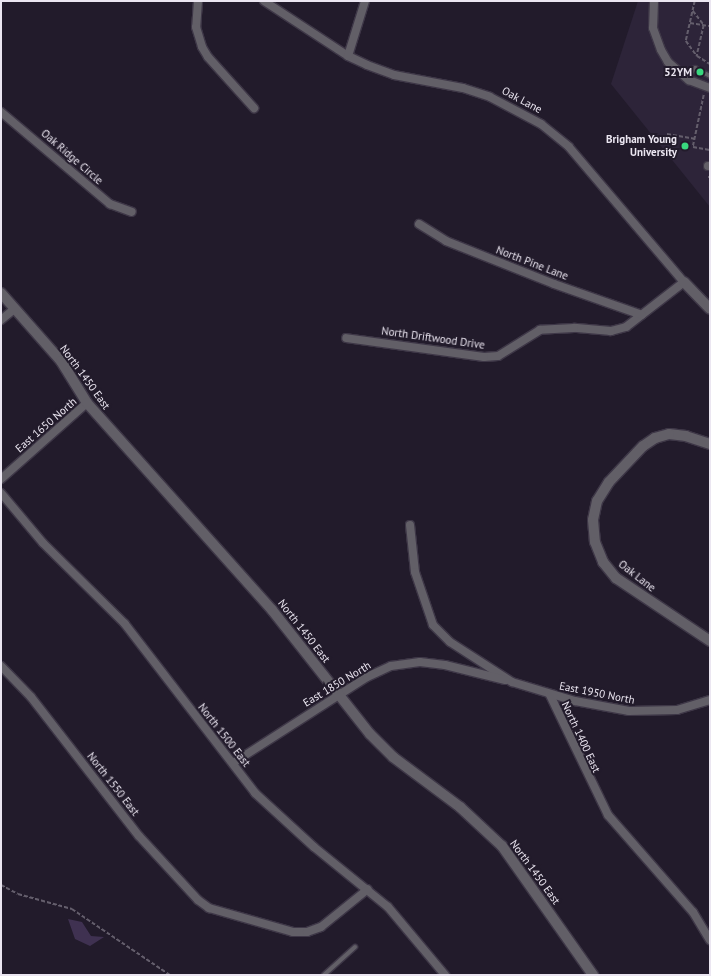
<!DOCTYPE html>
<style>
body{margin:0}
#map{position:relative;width:711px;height:976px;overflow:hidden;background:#221b2b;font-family:"PT Sans",sans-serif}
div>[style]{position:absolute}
.built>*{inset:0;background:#2d2439}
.green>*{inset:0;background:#3f3151}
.path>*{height:1.5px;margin-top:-0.75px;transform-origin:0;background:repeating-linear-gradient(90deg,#645e6c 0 4px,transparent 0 6px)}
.roads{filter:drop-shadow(1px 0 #3e3747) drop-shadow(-1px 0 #3e3747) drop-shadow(0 1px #3e3747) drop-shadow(0 -1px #3e3747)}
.service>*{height:4px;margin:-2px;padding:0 2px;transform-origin:2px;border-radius:2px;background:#625f67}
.minor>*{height:8px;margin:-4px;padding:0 4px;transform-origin:4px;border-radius:4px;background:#625f67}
.tertiary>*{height:10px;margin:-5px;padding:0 5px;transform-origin:5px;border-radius:5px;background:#625f67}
.dots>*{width:11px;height:11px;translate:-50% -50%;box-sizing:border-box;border:2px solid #221b2b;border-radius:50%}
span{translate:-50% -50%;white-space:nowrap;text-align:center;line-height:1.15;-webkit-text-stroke:4px #221b2b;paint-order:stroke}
.poi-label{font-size:11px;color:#ebe6f1;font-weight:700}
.right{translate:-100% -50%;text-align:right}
.street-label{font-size:11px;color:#ebe6f1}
.frame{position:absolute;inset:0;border:2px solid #ebe6f1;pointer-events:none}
</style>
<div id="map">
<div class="built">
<i style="clip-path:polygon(638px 1px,710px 1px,710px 207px,611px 84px)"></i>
</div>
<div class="green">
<i style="clip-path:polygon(68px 919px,82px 922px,91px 936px,104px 937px,90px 946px,75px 939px)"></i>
</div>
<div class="path">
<i style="left:695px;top:1px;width:41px;rotate:102.7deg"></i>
<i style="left:686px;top:41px;width:19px;rotate:54deg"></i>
<i style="left:697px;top:56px;width:15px;rotate:32deg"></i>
<i style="left:693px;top:11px;width:18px;rotate:52deg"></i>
<i style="left:704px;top:25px;width:32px;rotate:103deg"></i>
<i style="left:690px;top:23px;width:20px;rotate:9deg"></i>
<i style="left:704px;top:95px;width:53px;rotate:101.9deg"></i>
<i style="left:693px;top:147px;width:17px;rotate:10deg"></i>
<i style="left:667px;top:134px;width:28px;rotate:10deg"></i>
<i style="left:708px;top:177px;width:2px"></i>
<i style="left:1px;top:885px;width:19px;rotate:28deg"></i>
<i style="left:18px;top:894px;width:56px;rotate:15.5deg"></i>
<i style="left:72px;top:909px;width:118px;rotate:34deg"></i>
</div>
<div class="roads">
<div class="service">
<i style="left:687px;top:78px;width:13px;rotate:-51deg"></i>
<i style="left:695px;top:68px;width:17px;rotate:28deg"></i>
<i style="left:324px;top:975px;width:42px;rotate:-42.1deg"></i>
</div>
<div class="minor">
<i style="left:198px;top:1px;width:26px;rotate:94deg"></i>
<i style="left:196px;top:27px;width:21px;rotate:73deg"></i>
<i style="left:202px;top:47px;width:12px;rotate:59deg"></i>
<i style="left:208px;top:57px;width:69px;rotate:48deg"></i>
<i style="left:264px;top:1px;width:100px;rotate:33.2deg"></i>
<i style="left:348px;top:56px;width:21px;rotate:25deg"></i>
<i style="left:367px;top:65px;width:29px;rotate:20deg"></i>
<i style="left:394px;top:75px;width:70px;rotate:10.7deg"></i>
<i style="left:463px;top:88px;width:28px;rotate:18deg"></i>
<i style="left:490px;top:97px;width:58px;rotate:27.9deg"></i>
<i style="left:541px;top:124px;width:36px;rotate:39deg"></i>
<i style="left:569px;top:147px;width:177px;rotate:49.6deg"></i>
<i style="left:684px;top:282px;width:73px;rotate:142.2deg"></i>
<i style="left:626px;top:327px;width:16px;rotate:165deg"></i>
<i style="left:611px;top:331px;width:37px;rotate:-175deg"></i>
<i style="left:574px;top:328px;width:34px;rotate:177deg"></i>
<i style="left:540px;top:330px;width:49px;rotate:148.2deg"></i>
<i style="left:498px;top:356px;width:14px;rotate:176deg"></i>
<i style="left:484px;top:357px;width:139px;rotate:-172.2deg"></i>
<i style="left:654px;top:1px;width:27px;rotate:92deg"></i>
<i style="left:653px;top:28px;width:23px;rotate:70deg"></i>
<i style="left:661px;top:50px;width:14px;rotate:60deg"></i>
<i style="left:668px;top:62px;width:28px;rotate:41deg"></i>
<i style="left:689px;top:80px;width:22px;rotate:21deg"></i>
<i style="left:348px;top:56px;width:58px;rotate:-72.8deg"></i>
<i style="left:1px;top:112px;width:143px;rotate:40.2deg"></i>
<i style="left:110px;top:204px;width:23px;rotate:20deg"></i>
<i style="left:708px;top:166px;width:2px"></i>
<i style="left:419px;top:224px;width:32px;rotate:32deg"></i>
<i style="left:446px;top:241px;width:116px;rotate:21.7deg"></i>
<i style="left:554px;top:284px;width:93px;rotate:19.4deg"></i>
<i style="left:1px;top:320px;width:17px;rotate:-40deg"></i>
<i style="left:1px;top:479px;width:115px;rotate:-41.5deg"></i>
<i style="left:1px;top:493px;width:65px;rotate:50deg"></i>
<i style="left:43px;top:543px;width:115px;rotate:44.6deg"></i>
<i style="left:125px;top:624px;width:213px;rotate:52.4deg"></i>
<i style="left:255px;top:793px;width:80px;rotate:42.5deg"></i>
<i style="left:314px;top:847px;width:95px;rotate:39deg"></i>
<i style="left:388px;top:907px;width:89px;rotate:50deg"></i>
<i style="left:410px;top:525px;width:47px;rotate:83.9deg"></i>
<i style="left:415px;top:572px;width:56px;rotate:71.2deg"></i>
<i style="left:433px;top:625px;width:24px;rotate:45deg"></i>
<i style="left:450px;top:642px;width:74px;rotate:32.8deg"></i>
<i style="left:512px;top:682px;width:66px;rotate:16.8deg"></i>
<i style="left:575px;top:701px;width:55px;rotate:10.5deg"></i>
<i style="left:629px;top:711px;width:48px;rotate:-1.2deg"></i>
<i style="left:677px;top:710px;width:34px;rotate:-17deg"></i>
<i style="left:1px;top:666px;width:43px;rotate:45.9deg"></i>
<i style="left:31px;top:697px;width:176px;rotate:52.2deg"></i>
<i style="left:139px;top:836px;width:87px;rotate:47.3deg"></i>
<i style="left:198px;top:900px;width:14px;rotate:36deg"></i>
<i style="left:209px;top:908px;width:87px;rotate:15.9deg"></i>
<i style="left:293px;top:932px;width:14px"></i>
<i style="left:307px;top:932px;width:15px;rotate:-20deg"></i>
<i style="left:321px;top:927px;width:60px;rotate:-39deg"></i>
<i style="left:550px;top:695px;width:133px;rotate:64.2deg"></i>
<i style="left:608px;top:815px;width:129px;rotate:48.8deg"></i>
<i style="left:693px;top:912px;width:33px;rotate:59deg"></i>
<i style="left:233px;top:763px;width:159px;rotate:-32.7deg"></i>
<i style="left:367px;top:677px;width:26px;rotate:-25deg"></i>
<i style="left:391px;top:666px;width:29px;rotate:-8deg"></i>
<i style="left:420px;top:662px;width:25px;rotate:7deg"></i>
<i style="left:445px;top:665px;width:62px;rotate:14deg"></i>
</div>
<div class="tertiary">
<i style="left:684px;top:282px;width:37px;rotate:46deg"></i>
<i style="left:1px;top:293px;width:91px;rotate:48.6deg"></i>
<i style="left:61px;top:361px;width:49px;rotate:58.2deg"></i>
<i style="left:87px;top:403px;width:278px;rotate:48.2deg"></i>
<i style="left:272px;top:610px;width:158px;rotate:51.7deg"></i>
<i style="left:370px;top:734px;width:33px;rotate:45deg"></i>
<i style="left:393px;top:757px;width:84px;rotate:36.7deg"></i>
<i style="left:460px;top:807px;width:57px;rotate:42.9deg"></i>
<i style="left:502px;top:846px;width:158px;rotate:54.8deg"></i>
<i style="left:710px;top:444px;width:25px;rotate:-162deg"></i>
<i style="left:686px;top:436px;width:17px;rotate:-173deg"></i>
<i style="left:669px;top:434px;width:15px;rotate:164deg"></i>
<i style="left:655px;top:438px;width:14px;rotate:146deg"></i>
<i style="left:643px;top:446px;width:50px;rotate:133.4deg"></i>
<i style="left:609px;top:482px;width:22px;rotate:122deg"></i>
<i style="left:597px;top:501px;width:19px;rotate:102deg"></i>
<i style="left:593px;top:520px;width:22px;rotate:85deg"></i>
<i style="left:595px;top:542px;width:22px;rotate:68deg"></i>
<i style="left:603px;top:562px;width:21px;rotate:51deg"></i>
<i style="left:616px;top:578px;width:113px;rotate:33.8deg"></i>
</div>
</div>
<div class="dots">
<i style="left:700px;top:72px;background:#39d87f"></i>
<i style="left:685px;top:146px;background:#39d87f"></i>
</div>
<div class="poi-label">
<span class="right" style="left:692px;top:72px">52YM</span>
<span class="right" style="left:677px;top:146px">Brigham Young<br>University</span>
</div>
<div class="street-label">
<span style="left:522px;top:100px;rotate:28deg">Oak Lane</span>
<span style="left:72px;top:157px;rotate:41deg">Oak Ridge Circle</span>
<span style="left:532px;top:263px;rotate:21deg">North Pine Lane</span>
<span style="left:433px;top:338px;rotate:8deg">North Driftwood Drive</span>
<span style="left:85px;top:377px;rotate:54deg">North 1450 East</span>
<span style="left:46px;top:425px;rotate:-41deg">East 1650 North</span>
<span style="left:637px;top:576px;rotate:38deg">Oak Lane</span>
<span style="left:304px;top:631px;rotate:52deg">North 1450 East</span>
<span style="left:337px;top:684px;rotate:-31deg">East 1850 North</span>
<span style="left:597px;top:693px;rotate:11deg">East 1950 North</span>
<span style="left:224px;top:735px;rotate:52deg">North 1500 East</span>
<span style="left:581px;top:737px;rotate:65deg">North 1400 East</span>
<span style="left:113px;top:784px;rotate:52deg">North 1550 East</span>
<span style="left:535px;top:872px;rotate:54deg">North 1450 East</span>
</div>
<div class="frame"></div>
</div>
